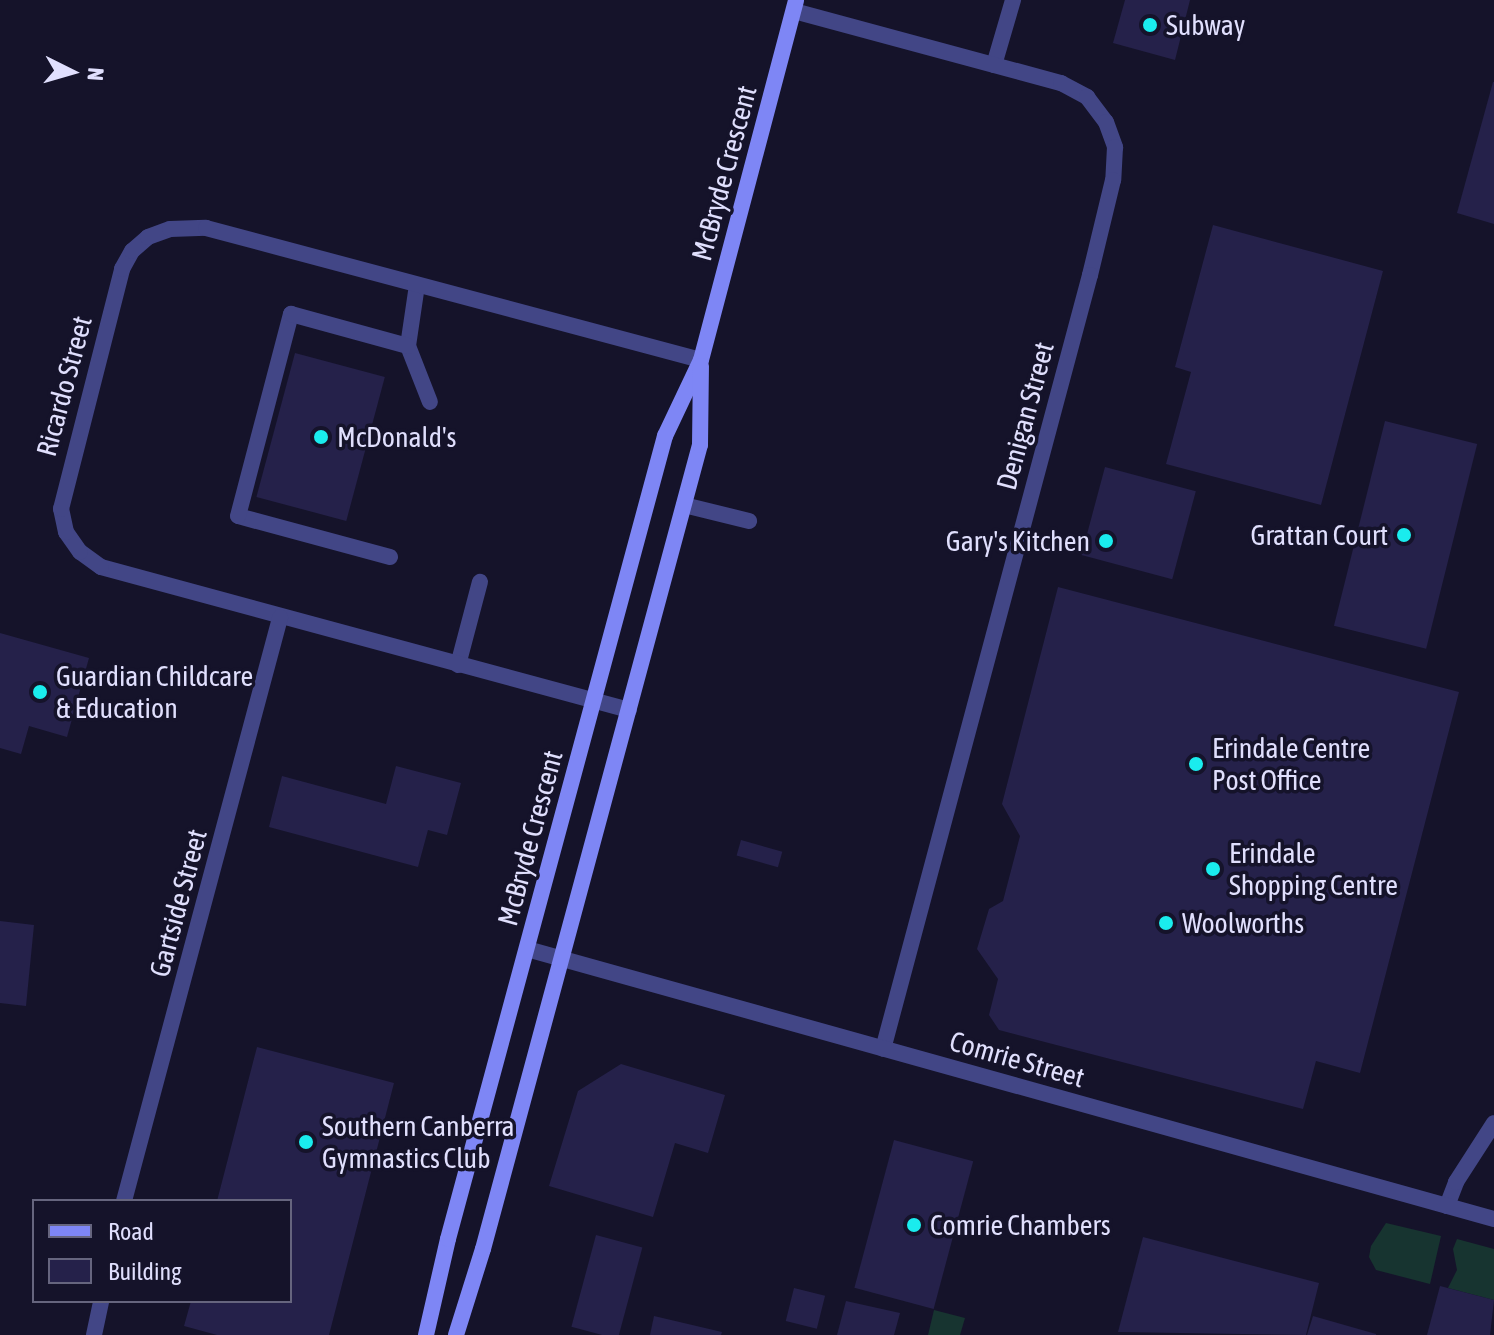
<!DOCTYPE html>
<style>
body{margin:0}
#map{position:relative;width:1494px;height:1335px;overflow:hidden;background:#15132a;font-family:"Asap Condensed",sans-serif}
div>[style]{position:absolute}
.green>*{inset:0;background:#173430}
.building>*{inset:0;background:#25214a;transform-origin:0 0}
.lane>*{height:16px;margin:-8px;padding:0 8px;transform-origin:8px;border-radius:8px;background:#424686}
.street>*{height:16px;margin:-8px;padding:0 8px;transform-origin:8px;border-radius:8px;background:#424686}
.secondary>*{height:16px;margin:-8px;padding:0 8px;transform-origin:8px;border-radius:8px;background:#7e86f5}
.dots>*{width:22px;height:22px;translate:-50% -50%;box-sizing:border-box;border:4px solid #15132a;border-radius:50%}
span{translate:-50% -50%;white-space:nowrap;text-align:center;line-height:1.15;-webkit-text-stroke:7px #15132a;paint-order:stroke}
.poi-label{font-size:28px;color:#e0dffd}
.left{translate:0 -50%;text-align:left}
.right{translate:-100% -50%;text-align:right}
.street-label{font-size:28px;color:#e0dffd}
.legend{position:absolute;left:32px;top:1199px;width:260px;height:104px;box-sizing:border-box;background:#15132a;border:2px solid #66657e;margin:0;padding:10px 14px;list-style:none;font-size:24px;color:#e0dffd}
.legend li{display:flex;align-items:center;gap:16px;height:40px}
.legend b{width:40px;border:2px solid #66657e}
.north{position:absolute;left:32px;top:32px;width:80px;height:80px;-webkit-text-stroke:6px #15132a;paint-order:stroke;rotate:95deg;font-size:22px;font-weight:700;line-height:32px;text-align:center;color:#e0dffd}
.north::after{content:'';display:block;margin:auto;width:28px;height:36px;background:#e0dffd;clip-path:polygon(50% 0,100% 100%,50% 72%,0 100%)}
</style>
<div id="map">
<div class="green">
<i style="clip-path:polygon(1386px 1223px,1441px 1236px,1430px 1284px,1376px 1270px,1369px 1257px,1371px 1246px)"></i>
<i style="clip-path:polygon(1457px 1239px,1494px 1249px,1494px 1300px,1448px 1288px,1457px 1270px,1453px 1249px)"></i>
<i style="clip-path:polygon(934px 1310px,965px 1318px,960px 1335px,928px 1335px)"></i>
</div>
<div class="building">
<i style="clip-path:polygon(1125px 0,1190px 0,1175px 60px,1113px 43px)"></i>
<i style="clip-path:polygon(1493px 82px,1494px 82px,1494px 224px,1457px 213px)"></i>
<i style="clip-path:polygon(1213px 225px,1383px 271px,1321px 505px,1166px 464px,1191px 372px,1175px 367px)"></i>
<i style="left:295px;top:353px;width:93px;height:149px;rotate:15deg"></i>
<i style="left:1385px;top:421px;width:95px;height:211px;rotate:14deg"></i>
<i style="left:1105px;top:467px;width:94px;height:91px;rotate:15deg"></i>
<i style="clip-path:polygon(1058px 587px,1459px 692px,1360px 1073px,1316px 1061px,1303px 1109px,999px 1030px,989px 1015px,998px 979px,977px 949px,989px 909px,1003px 901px,1020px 836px,1002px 804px)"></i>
<i style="clip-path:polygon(0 633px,89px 658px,67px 737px,29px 726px,21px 754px,0 748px)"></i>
<i style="clip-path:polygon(396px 766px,461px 783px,447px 835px,428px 830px,418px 867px,269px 827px,282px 776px,386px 804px)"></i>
<i style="left:741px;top:840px;width:43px;height:16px;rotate:16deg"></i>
<i style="clip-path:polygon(0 921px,34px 925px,26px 1006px,0 1003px)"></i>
<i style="clip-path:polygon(257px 1047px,394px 1083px,329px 1335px,217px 1335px,184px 1326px,191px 1301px,290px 1301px,290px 1201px,217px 1201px)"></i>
<i style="clip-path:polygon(621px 1064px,725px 1095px,708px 1153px,675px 1143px,653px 1217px,549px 1186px,578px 1091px)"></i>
<i style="left:894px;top:1140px;width:82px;height:153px;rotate:15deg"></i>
<i style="left:596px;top:1235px;width:48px;height:95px;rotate:15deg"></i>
<i style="clip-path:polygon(1143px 1237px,1319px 1283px,1306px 1335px,1118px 1332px)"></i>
<i style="clip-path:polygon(1440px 1286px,1494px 1300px,1490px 1335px,1427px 1335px)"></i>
<i style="left:794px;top:1288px;width:32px;height:34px;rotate:14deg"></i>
<i style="clip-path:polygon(846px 1301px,900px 1313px,894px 1335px,837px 1335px)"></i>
<i style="clip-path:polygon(654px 1316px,722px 1332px,721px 1335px,650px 1335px)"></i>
<i style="clip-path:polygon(1313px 1316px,1376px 1334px,1376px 1335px,1307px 1335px)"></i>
</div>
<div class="lane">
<i style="left:994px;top:65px;width:68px;rotate:-73.7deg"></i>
<i style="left:417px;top:285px;width:62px;rotate:98.4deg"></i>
<i style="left:408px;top:346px;width:60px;rotate:68.6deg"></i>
<i style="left:684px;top:505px;width:67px;rotate:13.8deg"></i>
<i style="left:390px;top:557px;width:157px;rotate:-164.9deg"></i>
<i style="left:238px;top:516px;width:209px;rotate:-75.3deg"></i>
<i style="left:291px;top:314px;width:121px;rotate:15.3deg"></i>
<i style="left:458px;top:665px;width:86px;rotate:-75.2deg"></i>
<i style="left:1447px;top:1206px;width:26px;rotate:-69deg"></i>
<i style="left:1456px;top:1182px;width:70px;rotate:-57.2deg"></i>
</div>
<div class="street">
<i style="left:794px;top:11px;width:277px;rotate:15.1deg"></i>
<i style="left:1061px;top:83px;width:30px;rotate:28deg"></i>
<i style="left:1087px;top:97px;width:31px;rotate:53deg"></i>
<i style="left:1106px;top:122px;width:27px;rotate:70deg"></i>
<i style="left:1115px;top:147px;width:33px;rotate:93deg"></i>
<i style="left:1113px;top:180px;width:98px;rotate:103.6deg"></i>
<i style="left:1090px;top:275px;width:801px;rotate:104.97deg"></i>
<i style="left:629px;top:710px;width:547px;rotate:-164.85deg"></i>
<i style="left:101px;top:567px;width:26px;rotate:-144deg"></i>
<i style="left:80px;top:552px;width:24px;rotate:-125deg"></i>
<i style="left:66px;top:532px;width:24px;rotate:-102deg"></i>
<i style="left:61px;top:509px;width:248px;rotate:-75.7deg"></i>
<i style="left:122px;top:269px;width:21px;rotate:-61deg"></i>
<i style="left:132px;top:251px;width:21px;rotate:-41deg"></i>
<i style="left:148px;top:237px;width:23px;rotate:-20deg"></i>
<i style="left:170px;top:229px;width:36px;rotate:-2deg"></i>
<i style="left:206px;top:228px;width:512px;rotate:14.93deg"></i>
<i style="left:527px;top:949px;width:1004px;rotate:15.6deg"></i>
<i style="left:124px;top:1201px;width:604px;rotate:-75.02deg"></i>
<i style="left:94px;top:1335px;width:35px;rotate:-78deg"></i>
</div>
<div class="secondary">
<i style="left:426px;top:1335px;width:98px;rotate:-77.1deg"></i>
<i style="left:448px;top:1239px;width:832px;rotate:-74.88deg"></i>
<i style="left:665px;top:436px;width:84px;rotate:-64.7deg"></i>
<i style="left:701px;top:360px;width:372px;rotate:-75.2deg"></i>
<i style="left:456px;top:1335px;width:90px;rotate:-72.6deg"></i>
<i style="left:483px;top:1249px;width:833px;rotate:-74.9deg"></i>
<i style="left:700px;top:445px;width:79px;rotate:-89.3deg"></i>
</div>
<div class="dots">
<i style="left:1150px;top:25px;background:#1aecee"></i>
<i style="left:321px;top:437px;background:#1aecee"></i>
<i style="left:1404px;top:535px;background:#1aecee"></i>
<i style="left:1106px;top:541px;background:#1aecee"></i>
<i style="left:40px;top:692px;background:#1aecee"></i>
<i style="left:1196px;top:764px;background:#1aecee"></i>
<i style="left:1213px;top:869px;background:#1aecee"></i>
<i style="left:1166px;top:923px;background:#1aecee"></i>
<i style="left:306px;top:1142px;background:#1aecee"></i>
<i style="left:914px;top:1225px;background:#1aecee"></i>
</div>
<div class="poi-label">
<span class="left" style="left:1166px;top:25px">Subway</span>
<span class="left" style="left:337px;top:437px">McDonald's</span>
<span class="right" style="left:1388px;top:535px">Grattan Court</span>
<span class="right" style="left:1090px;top:541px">Gary's Kitchen</span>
<span class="left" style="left:56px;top:692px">Guardian Childcare<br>&amp; Education</span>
<span class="left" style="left:1212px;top:764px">Erindale Centre<br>Post Office</span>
<span class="left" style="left:1229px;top:869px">Erindale<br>Shopping Centre</span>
<span class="left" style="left:1182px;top:923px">Woolworths</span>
<span class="left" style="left:322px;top:1142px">Southern Canberra<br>Gymnastics Club</span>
<span class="left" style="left:930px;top:1225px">Comrie Chambers</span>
</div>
<div class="street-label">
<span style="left:724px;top:173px;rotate:-75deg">McBryde Crescent</span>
<span style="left:64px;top:386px;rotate:-75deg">Ricardo Street</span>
<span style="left:1025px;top:416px;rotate:-75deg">Denigan Street</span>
<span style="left:530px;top:838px;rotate:-75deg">McBryde Crescent</span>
<span style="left:178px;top:903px;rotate:-75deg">Gartside Street</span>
<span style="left:1017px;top:1059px;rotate:16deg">Comrie Street</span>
</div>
<ul class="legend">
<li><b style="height:10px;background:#7e86f5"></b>Road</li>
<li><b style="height:22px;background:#25214a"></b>Building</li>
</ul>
<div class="north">N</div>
</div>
